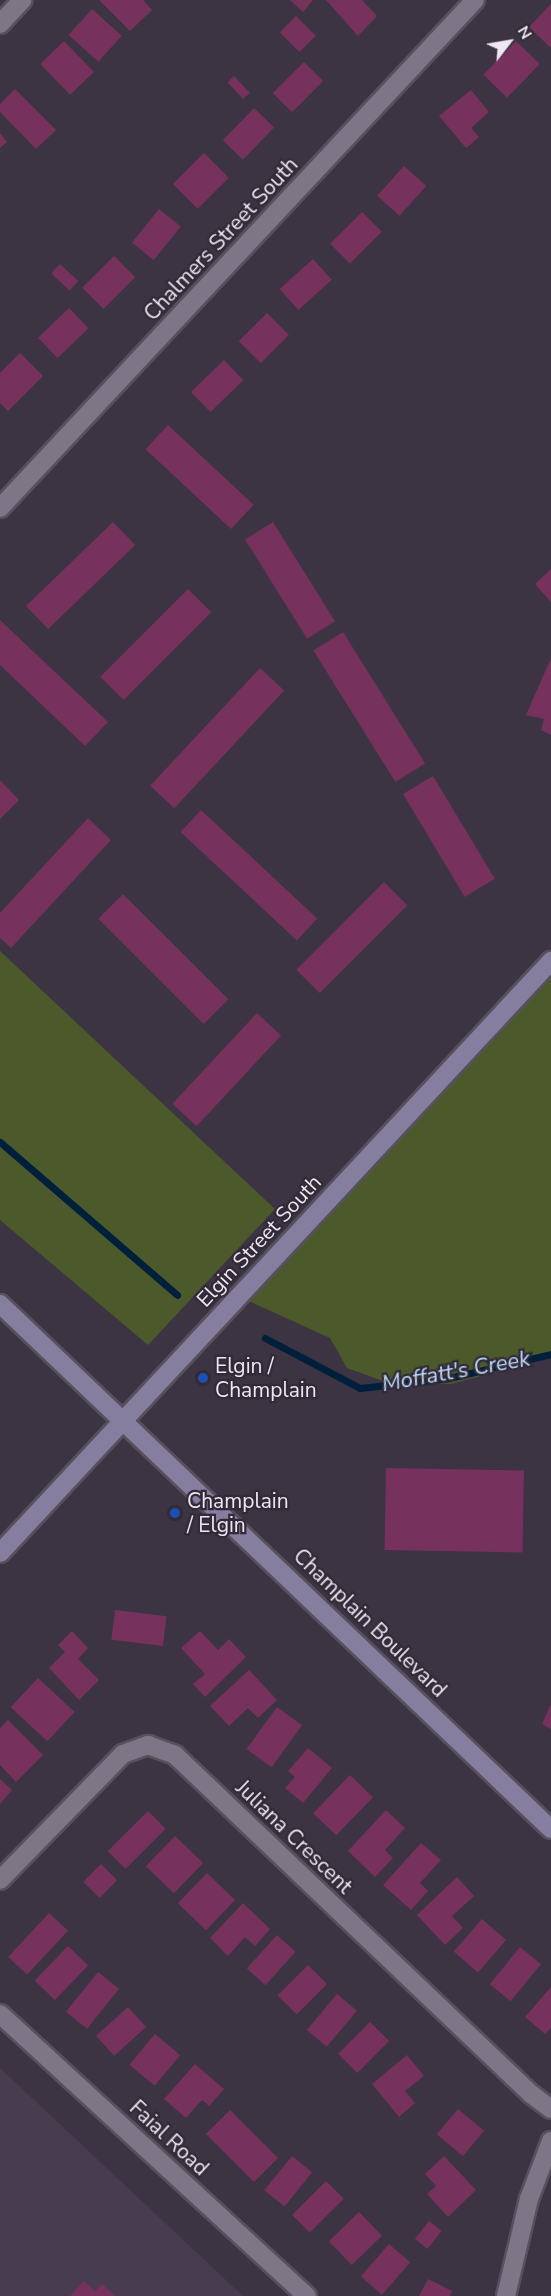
<!DOCTYPE html>
<style>
body{margin:0}
#map{position:relative;width:551px;height:2296px;overflow:hidden;background:#3c3443;font-family:"Nunito Sans",sans-serif}
div>[style]{position:absolute}
.built>*{inset:0;background:#483c50}
.green>*{inset:0;background:#4c592a}
.stream>*{height:7px;margin:-3.5px;padding:0 3.5px;transform-origin:3.5px;border-radius:3.5px;background:#001f3b}
.building>*{inset:0;background:#76315d;transform-origin:0 0}
.roads{filter:drop-shadow(2px 0 #57515d) drop-shadow(-2px 0 #57515d) drop-shadow(0 2px #57515d) drop-shadow(0 -2px #57515d)}
.street>*{height:18px;margin:-9px;padding:0 9px;transform-origin:9px;border-radius:9px;background:#7e7586}
.secondary>*{height:18px;margin:-9px;padding:0 9px;transform-origin:9px;border-radius:9px;background:#867e9f}
.dots>*{width:16px;height:16px;translate:-50% -50%;box-sizing:border-box;border:3px solid #322a38;border-radius:50%}
span{translate:-50% -50%;white-space:nowrap;text-align:center;line-height:1.15;-webkit-text-stroke:4.5px #322a38;paint-order:stroke}
.street-label{font-size:21px;color:#ece7f0}
.poi-label{font-size:21px;color:#ece7f0}
.left{translate:0 -50%;text-align:left}
.water-label{font-size:22px;color:#badafa;font-style:italic}
.north{position:absolute;left:479px;top:12px;width:60px;height:60px;-webkit-text-stroke:4px #322a38;paint-order:stroke;rotate:59deg;font-size:16px;font-weight:700;line-height:24px;text-align:center;color:#ece7f0}
.north::after{content:'';display:block;margin:auto;width:21px;height:27px;background:#ece7f0;clip-path:polygon(50% 0,100% 100%,50% 72%,0 100%)}
</style>
<div id="map">
<div class="built">
<i style="clip-path:polygon(0 2068px,243px 2296px,0 2296px)"></i>
</div>
<div class="green">
<i style="clip-path:polygon(0 951px,275px 1209px,148px 1345px,0 1220px)"></i>
<i style="clip-path:polygon(551px 963px,551px 1357px,451px 1384px,383px 1381px,347px 1368px,330px 1338px,240px 1297px)"></i>
</div>
<div class="stream">
<i style="left:0;top:1142px;width:234px;rotate:40.8deg"></i>
<i style="left:265px;top:1338px;width:107px;rotate:27.8deg"></i>
<i style="left:360px;top:1388px;width:90px;rotate:-6.4deg"></i>
<i style="left:449px;top:1378px;width:105px;rotate:-13.2deg"></i>
</div>
<div class="building">
<i style="clip-path:polygon(99px 0,143px 0,152px 10px,130px 31px)"></i>
<i style="clip-path:polygon(290px 0,313px 0,303px 12px)"></i>
<i style="clip-path:polygon(326px 0,362px 0,377px 16px,358px 36px)"></i>
<i style="clip-path:polygon(551px 4px,551px 48px,529px 27px)"></i>
<i style="left:92px;top:9px;width:40px;height:35px;rotate:42deg"></i>
<i style="left:296px;top:16px;width:28px;height:23px;rotate:45deg"></i>
<i style="left:64px;top:41px;width:43px;height:33px;rotate:46deg"></i>
<i style="left:516px;top:41px;width:33px;height:47px;rotate:44deg"></i>
<i style="left:304px;top:62px;width:27px;height:44px;rotate:45deg"></i>
<i style="left:234px;top:76px;width:23px;height:9px;rotate:47deg"></i>
<i style="clip-path:polygon(15px 89px,56px 130px,36px 149px,0 112px,0 104px)"></i>
<i style="clip-path:polygon(471px 90px,489px 112px,471px 128px,479px 137px,466px 148px,439px 116px)"></i>
<i style="left:254px;top:108px;width:28px;height:45px;rotate:44deg"></i>
<i style="clip-path:polygon(0 133px,7px 142px,0 148px)"></i>
<i style="left:204px;top:153px;width:35px;height:44px;rotate:45deg"></i>
<i style="left:404px;top:166px;width:30px;height:40px;rotate:42deg"></i>
<i style="left:159px;top:209px;width:28px;height:43px;rotate:39deg"></i>
<i style="left:362px;top:212px;width:28px;height:45px;rotate:45deg"></i>
<i style="left:114px;top:256px;width:30px;height:45px;rotate:45deg"></i>
<i style="left:313px;top:259px;width:28px;height:45px;rotate:48deg"></i>
<i style="left:60px;top:264px;width:25px;height:13px;rotate:43deg"></i>
<i style="left:69px;top:308px;width:28px;height:43px;rotate:46deg"></i>
<i style="left:267px;top:313px;width:31px;height:40px;rotate:45deg"></i>
<i style="clip-path:polygon(20px 353px,43px 376px,8px 411px,0 403px,0 373px)"></i>
<i style="left:224px;top:360px;width:28px;height:46px;rotate:46deg"></i>
<i style="left:168px;top:425px;width:117px;height:33px;rotate:43deg"></i>
<i style="left:113px;top:522px;width:32px;height:121px;rotate:46deg"></i>
<i style="left:273px;top:522px;width:117px;height:33px;rotate:58deg"></i>
<i style="clip-path:polygon(551px 569px,551px 602px,535px 584px)"></i>
<i style="left:188px;top:589px;width:33px;height:124px;rotate:45deg"></i>
<i style="clip-path:polygon(0 620px,108px 722px,85px 746px,0 665px)"></i>
<i style="left:343px;top:632px;width:155px;height:35px;rotate:58deg"></i>
<i style="clip-path:polygon(551px 658px,551px 735px,541px 730px,544px 719px,526px 715px)"></i>
<i style="left:260px;top:668px;width:33px;height:161px;rotate:43deg"></i>
<i style="left:433px;top:776px;width:120px;height:35px;rotate:59deg"></i>
<i style="clip-path:polygon(0 780px,19px 800px,0 819px)"></i>
<i style="left:201px;top:810px;width:159px;height:30px;rotate:43deg"></i>
<i style="clip-path:polygon(88px 818px,111px 840px,11px 948px,0 938px,0 913px)"></i>
<i style="left:384px;top:882px;width:33px;height:124px;rotate:45deg"></i>
<i style="left:123px;top:894px;width:149px;height:35px;rotate:45deg"></i>
<i style="left:257px;top:1013px;width:33px;height:124px;rotate:43deg"></i>
<i style="left:386px;top:1468px;width:138px;height:82px;rotate:1deg"></i>
<i style="left:115px;top:1610px;width:52px;height:30px;rotate:7deg"></i>
<i style="clip-path:polygon(72px 1631px,88px 1648px,78px 1659px,99px 1680px,79px 1700px,49px 1668px,65px 1652px,58px 1645px)"></i>
<i style="clip-path:polygon(200px 1631px,218px 1650px,229px 1639px,246px 1657px,205px 1697px,193px 1684px,205px 1674px,181px 1648px)"></i>
<i style="clip-path:polygon(249px 1670px,277px 1700px,258px 1718px,248px 1708px,229px 1726px,210px 1706px)"></i>
<i style="left:38px;top:1678px;width:50px;height:40px;rotate:43deg"></i>
<i style="clip-path:polygon(551px 1704px,551px 1729px,542px 1724px)"></i>
<i style="left:277px;top:1707px;width:31px;height:52px;rotate:36deg"></i>
<i style="clip-path:polygon(8px 1720px,43px 1755px,16px 1782px,0 1765px,0 1728px)"></i>
<i style="clip-path:polygon(308px 1748px,332px 1768px,303px 1803px,285px 1788px,295px 1777px,288px 1771px)"></i>
<i style="left:350px;top:1775px;width:32px;height:53px;rotate:44deg"></i>
<i style="clip-path:polygon(0 1779px,12px 1790px,0 1804px)"></i>
<i style="clip-path:polygon(386px 1810px,405px 1828px,385px 1850px,393px 1858px,375px 1877px,348px 1851px)"></i>
<i style="left:148px;top:1811px;width:25px;height:57px;rotate:45deg"></i>
<i style="left:175px;top:1836px;width:39px;height:42px;rotate:44deg"></i>
<i style="clip-path:polygon(421px 1843px,441px 1860px,420px 1883px,428px 1891px,411px 1910px,383px 1885px)"></i>
<i style="left:101px;top:1864px;width:23px;height:25px;rotate:45deg"></i>
<i style="left:207px;top:1873px;width:39px;height:42px;rotate:44deg"></i>
<i style="clip-path:polygon(457px 1877px,474px 1896px,452px 1916px,463px 1928px,445px 1945px,417px 1915px)"></i>
<i style="clip-path:polygon(243px 1903px,270px 1929px,255px 1946px,245px 1937px,228px 1956px,210px 1938px)"></i>
<i style="left:49px;top:1913px;width:26px;height:60px;rotate:43deg"></i>
<i style="left:482px;top:1919px;width:32px;height:43px;rotate:41deg"></i>
<i style="left:277px;top:1935px;width:25px;height:45px;rotate:42deg"></i>
<i style="left:68px;top:1946px;width:28px;height:48px;rotate:44deg"></i>
<i style="left:520px;top:1947px;width:27px;height:48px;rotate:39deg"></i>
<i style="left:308px;top:1965px;width:27px;height:43px;rotate:45deg"></i>
<i style="left:98px;top:1972px;width:27px;height:51px;rotate:39deg"></i>
<i style="clip-path:polygon(551px 1987px,551px 2028px,545px 2034px,525px 2017px)"></i>
<i style="left:337px;top:1994px;width:26px;height:47px;rotate:40deg"></i>
<i style="left:128px;top:2007px;width:27px;height:43px;rotate:48deg"></i>
<i style="left:370px;top:2022px;width:27px;height:45px;rotate:45deg"></i>
<i style="left:155px;top:2034px;width:33px;height:40px;rotate:40deg"></i>
<i style="clip-path:polygon(407px 2055px,424px 2076px,405px 2091px,415px 2103px,399px 2117px,372px 2084px)"></i>
<i style="clip-path:polygon(195px 2064px,224px 2089px,209px 2106px,202px 2100px,186px 2118px,164px 2099px)"></i>
<i style="left:458px;top:2109px;width:34px;height:33px;rotate:40deg"></i>
<i style="left:230px;top:2110px;width:68px;height:34px;rotate:45deg"></i>
<i style="left:292px;top:2156px;width:26px;height:44px;rotate:39deg"></i>
<i style="clip-path:polygon(444px 2156px,476px 2190px,448px 2217px,427px 2194px,436px 2186px,425px 2174px)"></i>
<i style="left:326px;top:2181px;width:25px;height:48px;rotate:45deg"></i>
<i style="left:359px;top:2212px;width:33px;height:42px;rotate:46deg"></i>
<i style="left:429px;top:2221px;width:16px;height:23px;rotate:38deg"></i>
<i style="left:389px;top:2244px;width:28px;height:43px;rotate:41deg"></i>
<i style="clip-path:polygon(428px 2279px,452px 2291px,450px 2296px,419px 2296px)"></i>
<i style="clip-path:polygon(84px 2281px,95px 2291px,102px 2284px,115px 2296px,70px 2296px)"></i>
</div>
<div class="roads">
<div class="street">
<i style="left:0;top:24px;width:33px;rotate:-47deg"></i>
<i style="left:0;top:508px;width:695px;rotate:-46.92deg"></i>
<i style="left:0;top:1880px;width:176px;rotate:-45.7deg"></i>
<i style="left:123px;top:1754px;width:27px;rotate:-20deg"></i>
<i style="left:148px;top:1745px;width:29px;rotate:20deg"></i>
<i style="left:175px;top:1755px;width:492px;rotate:43.6deg"></i>
<i style="left:531px;top:2094px;width:25px;rotate:37deg"></i>
<i style="left:0;top:2014px;width:417px;rotate:42.6deg"></i>
<i style="left:506px;top:2296px;width:100px;rotate:-76.7deg"></i>
<i style="left:529px;top:2199px;width:62px;rotate:-69.2deg"></i>
</div>
<div class="secondary">
<i style="left:0;top:1304px;width:761px;rotate:43.62deg"></i>
<i style="left:0;top:1553px;width:809px;rotate:-47.05deg"></i>
</div>
</div>
<div class="dots">
<i style="left:203px;top:1378px;background:#1a4fb4"></i>
<i style="left:175px;top:1513px;background:#1a4fb4"></i>
</div>
<div class="street-label">
<span style="left:221px;top:239px;rotate:-47deg">Chalmers Street South</span>
<span style="left:259px;top:1241px;rotate:-47deg">Elgin Street South</span>
<span style="left:370px;top:1623px;rotate:44deg">Champlain Boulevard</span>
<span style="left:294px;top:1837px;rotate:44deg">Juliana Crescent</span>
<span style="left:169px;top:2138px;rotate:43deg">Faial Road</span>
</div>
<div class="poi-label">
<span class="left" style="left:215px;top:1378px">Elgin /<br>Champlain</span>
<span class="left" style="left:187px;top:1513px">Champlain<br>/ Elgin</span>
</div>
<div class="water-label">
<span style="left:456px;top:1372px;rotate:-10deg">Moffatt's Creek</span>
</div>
<div class="north">N</div>
</div>
